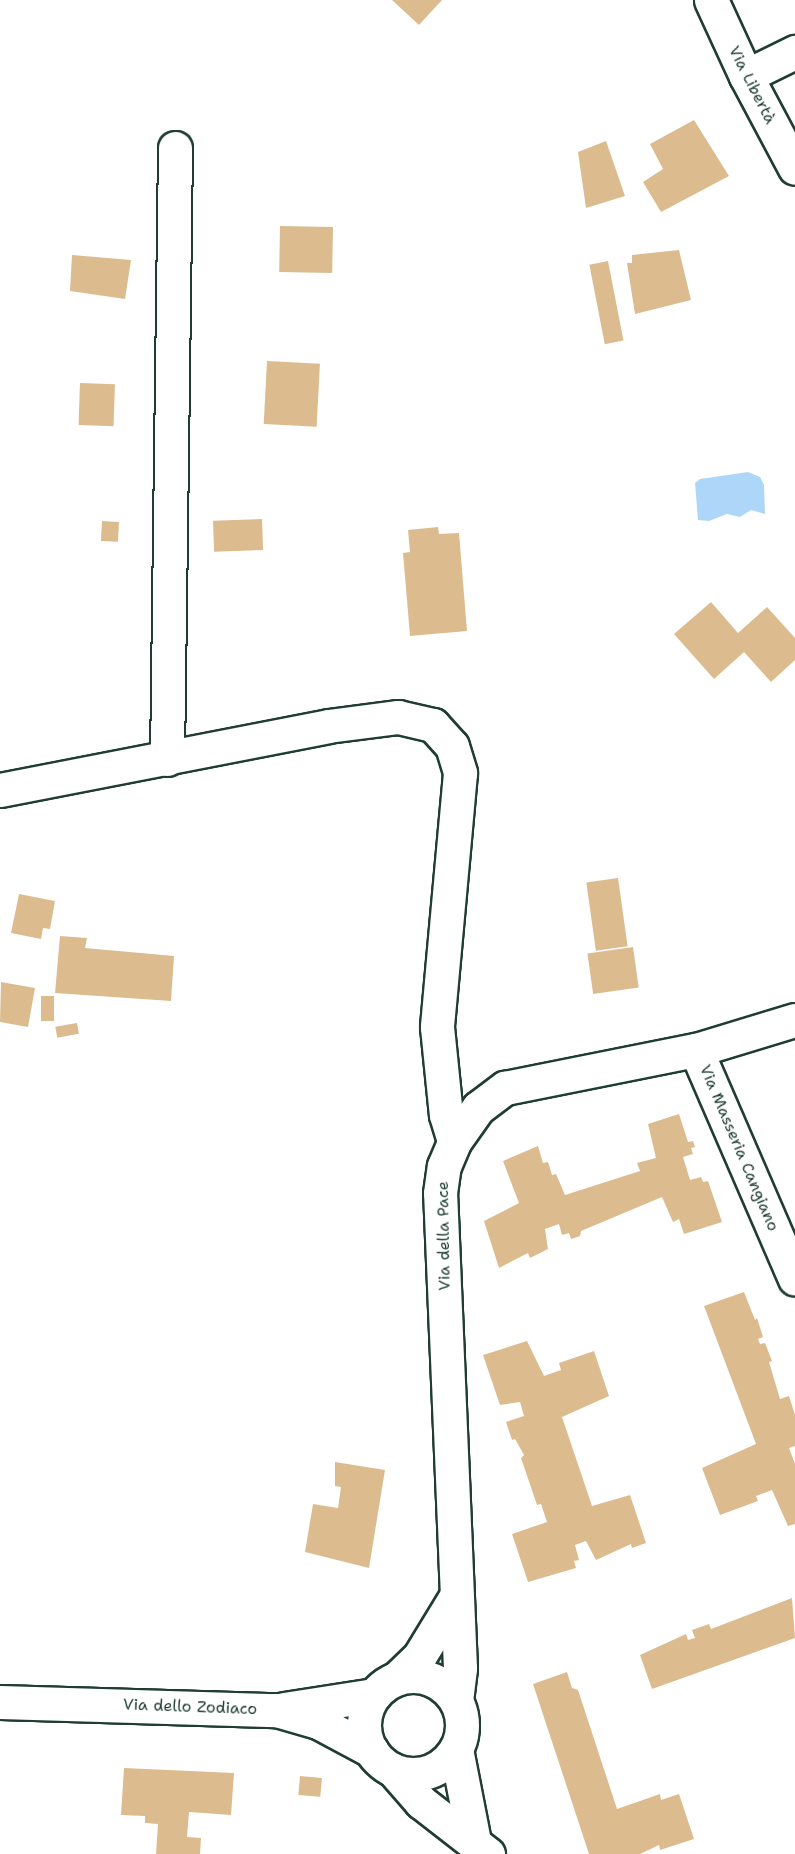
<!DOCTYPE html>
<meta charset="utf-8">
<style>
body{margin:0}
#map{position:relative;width:795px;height:1854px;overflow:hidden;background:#fff;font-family:"Shantell Sans",sans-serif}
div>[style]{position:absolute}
.water>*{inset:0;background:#aed6f8}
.building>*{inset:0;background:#dcbc8f;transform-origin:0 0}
.roads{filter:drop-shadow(2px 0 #1f3d34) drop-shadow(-2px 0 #1f3d34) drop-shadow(0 2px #1f3d34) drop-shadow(0 -2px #1f3d34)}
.minor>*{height:33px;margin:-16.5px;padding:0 16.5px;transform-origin:16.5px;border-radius:16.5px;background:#fff}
.minor>.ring{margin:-16.5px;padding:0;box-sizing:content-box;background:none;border:33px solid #fff;border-radius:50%}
.tertiary>*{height:33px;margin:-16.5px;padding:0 16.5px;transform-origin:16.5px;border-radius:16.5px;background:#fff}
span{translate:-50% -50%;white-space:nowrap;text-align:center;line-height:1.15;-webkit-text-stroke:4.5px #fff;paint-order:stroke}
.street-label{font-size:16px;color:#1f3d34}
</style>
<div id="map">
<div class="water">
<i style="clip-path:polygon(748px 472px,760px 477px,764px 485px,765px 514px,751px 510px,740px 517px,727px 514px,709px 521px,698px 520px,695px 483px,700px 479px)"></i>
</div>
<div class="building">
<i style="clip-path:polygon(392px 0,442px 0,419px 25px)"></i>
<i style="clip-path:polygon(694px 120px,729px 176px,661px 212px,643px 182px,663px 169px,650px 144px)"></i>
<i style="clip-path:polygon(606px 141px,625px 196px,586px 208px,578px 152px)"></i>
<i style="left:280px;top:226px;width:53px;height:46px;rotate:1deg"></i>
<i style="clip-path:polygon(679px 250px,691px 300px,635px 314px,627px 263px,632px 263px,632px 255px)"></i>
<i style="clip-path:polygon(72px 255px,131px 260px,125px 299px,70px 291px)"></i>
<i style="left:608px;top:261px;width:81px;height:19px;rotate:79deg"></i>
<i style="left:267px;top:361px;width:53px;height:63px;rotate:3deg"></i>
<i style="left:80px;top:383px;width:35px;height:42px;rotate:2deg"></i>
<i style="left:262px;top:519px;width:31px;height:49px;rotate:88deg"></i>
<i style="left:102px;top:521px;width:17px;height:20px;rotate:3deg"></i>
<i style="clip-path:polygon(438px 527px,439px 534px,459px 533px,467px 631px,410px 636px,403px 553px,410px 552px,408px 530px)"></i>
<i style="clip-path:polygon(711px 602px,738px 633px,767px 607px,795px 638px,795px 660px,771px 682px,744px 652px,714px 679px,674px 634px)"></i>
<i style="left:618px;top:878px;width:69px;height:32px;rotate:82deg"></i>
<i style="clip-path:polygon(19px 894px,55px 901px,50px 929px,43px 928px,41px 939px,11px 933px)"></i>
<i style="clip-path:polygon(60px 936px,87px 938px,85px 948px,174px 956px,171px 1001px,55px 993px)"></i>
<i style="left:633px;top:947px;width:41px;height:46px;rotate:82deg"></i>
<i style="clip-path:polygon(1px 982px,35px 988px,28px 1027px,0 1022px)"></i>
<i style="left:41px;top:996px;width:13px;height:25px"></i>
<i style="left:77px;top:1023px;width:11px;height:22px;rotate:80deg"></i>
<i style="clip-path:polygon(679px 1114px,688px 1142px,693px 1141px,695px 1147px,691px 1148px,693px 1154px,683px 1157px,690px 1180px,701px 1177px,703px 1182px,708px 1181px,722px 1222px,684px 1234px,679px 1219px,673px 1222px,662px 1197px,581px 1231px,580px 1236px,571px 1239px,569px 1233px,562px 1235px,559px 1224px,545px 1229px,548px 1249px,530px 1258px,528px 1253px,499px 1268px,484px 1221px,519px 1203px,503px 1161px,538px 1146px,543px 1163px,548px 1162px,552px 1175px,556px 1174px,565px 1195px,640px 1171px,637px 1163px,656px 1158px,648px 1124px)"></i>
<i style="clip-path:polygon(744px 1292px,755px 1320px,757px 1318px,763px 1337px,758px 1339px,760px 1344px,765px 1343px,772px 1361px,769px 1362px,780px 1399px,789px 1396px,795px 1415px,795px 1446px,789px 1448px,795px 1464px,795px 1524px,788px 1526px,772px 1490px,756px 1496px,758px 1501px,720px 1515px,702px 1468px,756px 1444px,704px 1306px)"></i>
<i style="clip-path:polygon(527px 1341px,544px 1376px,561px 1370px,559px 1363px,594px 1351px,609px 1396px,562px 1417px,592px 1506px,630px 1495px,646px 1543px,632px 1548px,631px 1544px,596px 1560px,586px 1541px,575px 1545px,579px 1560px,574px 1561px,576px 1568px,528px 1582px,512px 1534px,547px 1522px,541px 1504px,537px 1505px,521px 1458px,524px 1455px,515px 1439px,512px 1440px,506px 1422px,524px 1416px,520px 1402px,500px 1405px,483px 1355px)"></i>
<i style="clip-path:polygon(335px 1462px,385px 1470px,369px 1568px,305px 1552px,313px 1504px,338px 1508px,341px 1487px,335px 1486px)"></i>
<i style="clip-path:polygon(792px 1598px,795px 1638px,652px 1689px,640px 1655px,686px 1634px,688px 1640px,695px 1638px,692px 1630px,709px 1624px,711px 1629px)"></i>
<i style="clip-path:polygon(567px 1672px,572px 1688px,578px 1690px,617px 1809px,660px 1794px,661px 1800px,679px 1794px,694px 1839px,660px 1850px,659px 1845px,640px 1854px,589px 1854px,533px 1684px)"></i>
<i style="clip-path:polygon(124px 1768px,234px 1773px,231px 1815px,189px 1812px,187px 1837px,201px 1838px,200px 1854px,156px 1854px,158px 1824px,145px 1823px,145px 1816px,121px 1815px)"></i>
<i style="left:300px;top:1776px;width:22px;height:19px;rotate:5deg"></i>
</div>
<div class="roads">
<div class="minor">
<i style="left:746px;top:76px;width:55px;rotate:-26.1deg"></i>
<i style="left:167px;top:759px;width:611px;rotate:-89.25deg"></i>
<i style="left:0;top:790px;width:334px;rotate:-11deg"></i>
<i style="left:328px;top:726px;width:71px;rotate:-7.3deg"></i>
<i style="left:398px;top:717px;width:36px;rotate:13deg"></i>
<i style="left:433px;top:725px;width:28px;rotate:48deg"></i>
<i style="left:452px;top:746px;width:28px;rotate:73deg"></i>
<i style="left:460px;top:773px;width:255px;rotate:95.2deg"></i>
<i style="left:437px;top:1027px;width:88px;rotate:84.2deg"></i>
<i style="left:446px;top:1115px;width:28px;rotate:73deg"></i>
<i style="left:696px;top:1050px;width:249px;rotate:66.6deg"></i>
<i class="ring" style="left:364px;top:1676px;width:65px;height:65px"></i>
<i style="left:396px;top:1679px;width:32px;rotate:-44deg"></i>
<i style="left:419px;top:1657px;width:69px;rotate:-58.6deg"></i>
<i style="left:456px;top:1701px;width:33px;rotate:-83deg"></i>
<i style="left:460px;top:1668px;width:475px;rotate:-92.4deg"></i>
<i style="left:440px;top:1193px;width:27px;rotate:-82deg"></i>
<i style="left:444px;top:1166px;width:26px;rotate:-67deg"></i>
<i style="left:454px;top:1142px;width:42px;rotate:-54.8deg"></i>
<i style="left:478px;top:1108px;width:34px;rotate:-37deg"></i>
<i style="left:505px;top:1088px;width:195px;rotate:-11.3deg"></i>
<i style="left:696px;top:1050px;width:103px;rotate:-16.9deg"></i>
<i style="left:0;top:1702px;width:276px;rotate:1.7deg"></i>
<i style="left:276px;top:1710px;width:44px;rotate:15.9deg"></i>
<i style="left:318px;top:1722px;width:61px;rotate:28.2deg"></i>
<i style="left:284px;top:1709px;width:91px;rotate:-8.8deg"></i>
<i style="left:456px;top:1749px;width:95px;rotate:79deg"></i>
<i style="left:393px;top:1770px;width:43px;rotate:48.8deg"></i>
<i style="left:421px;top:1802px;width:85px;rotate:37.8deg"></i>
</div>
<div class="tertiary">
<i style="left:711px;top:0;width:84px;rotate:65.3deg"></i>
<i style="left:746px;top:76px;width:104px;rotate:62deg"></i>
</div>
</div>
<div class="street-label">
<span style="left:752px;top:85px;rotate:63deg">Via Libertà</span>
<span style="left:739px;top:1148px;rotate:67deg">Via Masseria Cangiano</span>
<span style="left:444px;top:1236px;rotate:-91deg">Via della Pace</span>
<span style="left:190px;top:1707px;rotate:2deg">Via dello Zodiaco</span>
</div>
</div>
